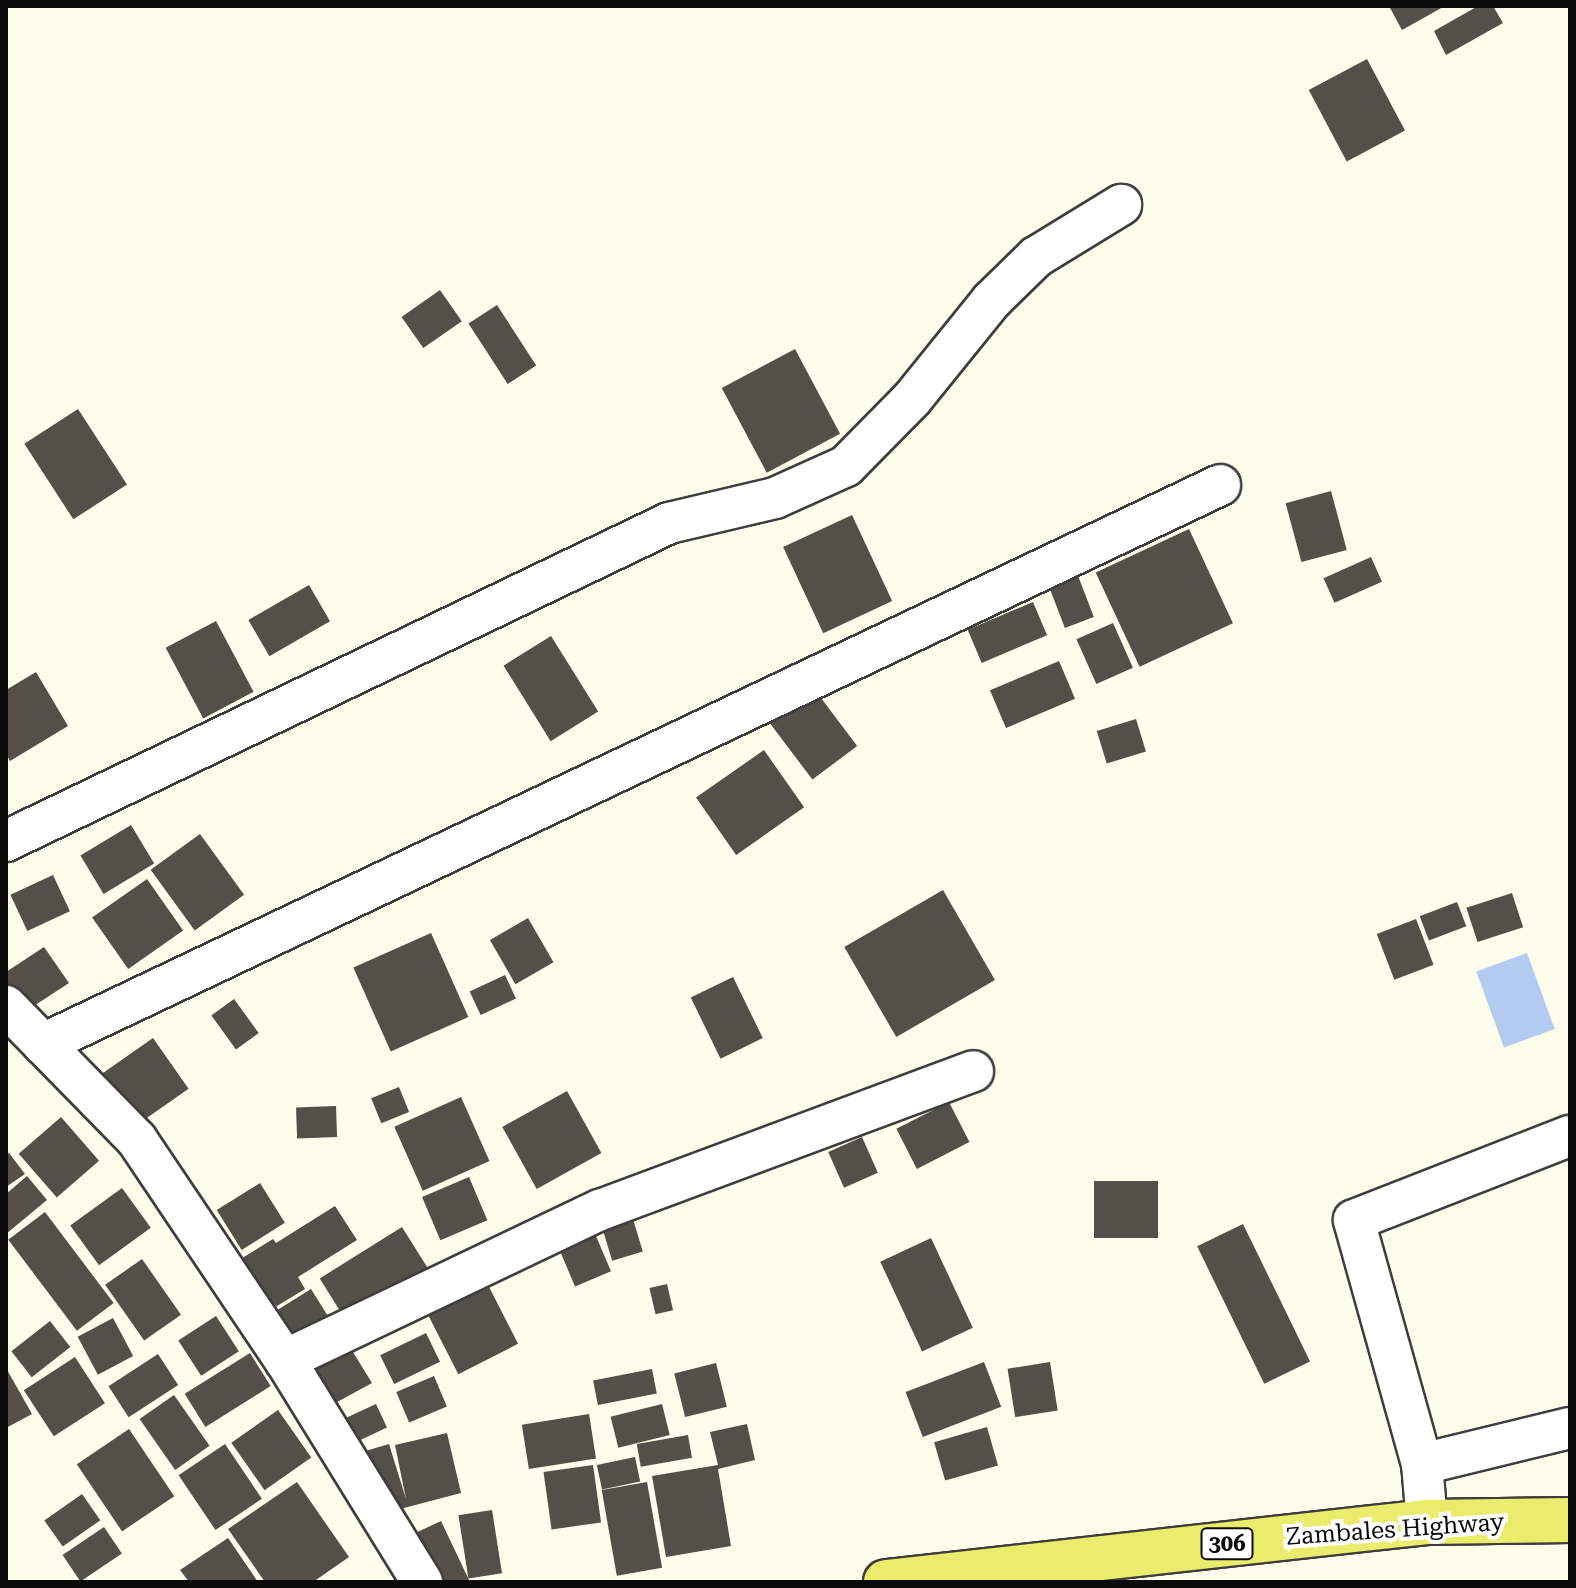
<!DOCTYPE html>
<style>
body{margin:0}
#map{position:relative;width:1576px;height:1588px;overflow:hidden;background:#fcfdeb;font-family:"Roboto Serif",serif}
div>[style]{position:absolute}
.water>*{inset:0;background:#b4cbf0;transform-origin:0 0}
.building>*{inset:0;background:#534f49;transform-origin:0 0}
.roads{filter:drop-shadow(2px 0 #3e3e3e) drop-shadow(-2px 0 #3e3e3e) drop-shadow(0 2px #3e3e3e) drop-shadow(0 -2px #3e3e3e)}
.minor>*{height:40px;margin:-20px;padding:0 20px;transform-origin:20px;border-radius:20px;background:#fff}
.major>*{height:44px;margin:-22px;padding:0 22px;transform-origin:22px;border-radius:22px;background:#ecec6c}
span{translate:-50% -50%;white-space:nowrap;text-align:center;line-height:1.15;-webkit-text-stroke:8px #fff;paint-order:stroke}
.shield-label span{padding:2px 6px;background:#fff;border:2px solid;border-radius:6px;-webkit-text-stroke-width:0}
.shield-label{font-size:22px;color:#0b0b0b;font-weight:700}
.street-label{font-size:24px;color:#0b0b0b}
.frame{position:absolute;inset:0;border:8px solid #0b0b0b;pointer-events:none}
</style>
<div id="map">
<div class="water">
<i style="left:1527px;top:953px;width:81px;height:54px;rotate:70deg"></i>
</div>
<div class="building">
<i style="clip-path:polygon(1389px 6px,1445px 6px,1402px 30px)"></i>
<i style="clip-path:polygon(1478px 6px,1493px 6px,1503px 23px,1446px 55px,1434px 31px)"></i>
<i style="left:1367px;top:59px;width:81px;height:66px;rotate:62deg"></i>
<i style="left:440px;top:290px;width:38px;height:47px;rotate:55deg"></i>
<i style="left:497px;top:305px;width:72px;height:34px;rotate:57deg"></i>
<i style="left:795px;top:349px;width:96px;height:83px;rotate:62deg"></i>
<i style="left:78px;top:409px;width:90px;height:64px;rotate:57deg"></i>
<i style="left:1331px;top:491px;width:61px;height:47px;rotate:75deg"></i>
<i style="left:852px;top:515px;width:95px;height:76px;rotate:65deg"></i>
<i style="left:1189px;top:529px;width:104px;height:103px;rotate:65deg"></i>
<i style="left:1371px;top:557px;width:27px;height:52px;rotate:66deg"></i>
<i style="left:1077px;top:573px;width:47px;height:31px;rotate:69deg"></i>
<i style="left:309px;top:585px;width:42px;height:70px;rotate:60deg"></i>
<i style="left:1033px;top:602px;width:36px;height:71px;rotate:67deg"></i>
<i style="left:216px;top:621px;width:80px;height:57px;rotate:62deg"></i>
<i style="left:1113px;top:623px;width:49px;height:40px;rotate:66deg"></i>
<i style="left:551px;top:636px;width:89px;height:56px;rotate:58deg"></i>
<i style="left:1059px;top:661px;width:41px;height:75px;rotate:67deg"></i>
<i style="clip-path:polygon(36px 672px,68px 726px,10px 761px,6px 754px,6px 690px)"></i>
<i style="left:809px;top:682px;width:80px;height:56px;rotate:53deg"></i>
<i style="left:1136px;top:719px;width:34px;height:41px;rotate:73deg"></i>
<i style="left:764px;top:750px;width:70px;height:83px;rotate:55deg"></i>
<i style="left:131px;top:825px;width:45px;height:59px;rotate:59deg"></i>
<i style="left:200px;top:834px;width:75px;height:61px;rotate:54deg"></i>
<i style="left:53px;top:875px;width:40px;height:47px;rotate:65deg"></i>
<i style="left:147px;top:879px;width:63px;height:67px;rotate:55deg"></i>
<i style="left:943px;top:890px;width:104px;height:114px;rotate:60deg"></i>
<i style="left:1512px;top:893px;width:36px;height:48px;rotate:72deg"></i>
<i style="left:1457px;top:902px;width:26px;height:40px;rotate:69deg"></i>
<i style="left:528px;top:918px;width:51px;height:44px;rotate:60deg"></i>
<i style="left:1416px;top:919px;width:49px;height:42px;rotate:69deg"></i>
<i style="left:431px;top:933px;width:92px;height:85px;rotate:66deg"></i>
<i style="clip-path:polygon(44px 947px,69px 983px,23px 1013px,6px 988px,6px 972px)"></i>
<i style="left:505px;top:975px;width:26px;height:39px;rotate:65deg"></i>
<i style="left:733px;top:977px;width:68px;height:47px;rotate:64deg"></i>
<i style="left:234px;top:999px;width:42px;height:28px;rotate:54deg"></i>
<i style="left:153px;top:1038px;width:62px;height:75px;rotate:55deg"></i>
<i style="left:399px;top:1087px;width:27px;height:30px;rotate:68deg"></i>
<i style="left:567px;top:1091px;width:71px;height:74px;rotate:61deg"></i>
<i style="left:461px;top:1097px;width:70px;height:73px;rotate:66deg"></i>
<i style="left:949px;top:1102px;width:45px;height:59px;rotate:63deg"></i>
<i style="left:336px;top:1106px;width:31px;height:40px;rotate:88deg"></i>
<i style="left:61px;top:1117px;width:58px;height:56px;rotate:49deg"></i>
<i style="left:862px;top:1137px;width:39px;height:37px;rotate:66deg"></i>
<i style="clip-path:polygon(9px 1153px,25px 1174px,6px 1187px,6px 1155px)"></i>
<i style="clip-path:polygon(27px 1176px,47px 1200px,6px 1234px,6px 1194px)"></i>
<i style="left:469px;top:1177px;width:47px;height:51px;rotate:67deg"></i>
<i style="left:1158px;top:1181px;width:57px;height:64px;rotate:90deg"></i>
<i style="left:260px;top:1183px;width:47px;height:51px;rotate:58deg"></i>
<i style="left:122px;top:1188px;width:49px;height:64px;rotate:54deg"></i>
<i style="clip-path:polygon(335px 1206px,357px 1240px,298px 1277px,305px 1289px,262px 1315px,231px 1265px,273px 1239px,276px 1243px)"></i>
<i style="left:45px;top:1212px;width:114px;height:46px;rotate:53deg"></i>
<i style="left:632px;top:1216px;width:37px;height:32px;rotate:73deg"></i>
<i style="left:1243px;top:1224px;width:153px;height:51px;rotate:64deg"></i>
<i style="left:402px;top:1227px;width:52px;height:97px;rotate:58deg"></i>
<i style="left:593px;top:1229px;width:46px;height:39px;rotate:67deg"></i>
<i style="left:931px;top:1238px;width:99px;height:56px;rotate:65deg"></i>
<i style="left:142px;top:1259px;width:68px;height:45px;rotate:55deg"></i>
<i style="left:484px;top:1277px;width:75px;height:67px;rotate:63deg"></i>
<i style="left:667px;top:1284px;width:27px;height:18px;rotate:77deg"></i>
<i style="left:311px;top:1289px;width:41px;height:53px;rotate:58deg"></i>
<i style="left:216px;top:1316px;width:42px;height:45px;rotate:57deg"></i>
<i style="left:113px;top:1318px;width:43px;height:40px;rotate:62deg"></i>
<i style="left:50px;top:1321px;width:33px;height:49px;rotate:52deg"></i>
<i style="left:426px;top:1333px;width:32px;height:51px;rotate:64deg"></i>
<i style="clip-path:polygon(348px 1344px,372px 1383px,328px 1407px,302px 1367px)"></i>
<i style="left:250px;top:1353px;width:39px;height:77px;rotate:58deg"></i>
<i style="left:158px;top:1354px;width:37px;height:59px;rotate:57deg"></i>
<i style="left:75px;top:1357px;width:55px;height:61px;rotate:57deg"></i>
<i style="left:984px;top:1362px;width:48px;height:84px;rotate:69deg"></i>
<i style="left:1050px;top:1362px;width:49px;height:43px;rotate:81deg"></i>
<i style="left:716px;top:1363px;width:45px;height:43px;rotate:76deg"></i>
<i style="clip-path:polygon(6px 1368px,32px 1414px,6px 1428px)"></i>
<i style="left:652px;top:1369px;width:25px;height:60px;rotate:79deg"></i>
<i style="left:434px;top:1376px;width:33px;height:41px;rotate:67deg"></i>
<i style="left:174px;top:1395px;width:62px;height:42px;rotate:55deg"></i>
<i style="left:376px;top:1404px;width:26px;height:34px;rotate:65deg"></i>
<i style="left:662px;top:1404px;width:32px;height:53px;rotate:76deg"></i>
<i style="left:278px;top:1410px;width:58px;height:57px;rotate:55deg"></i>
<i style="left:589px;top:1414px;width:45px;height:68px;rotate:81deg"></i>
<i style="clip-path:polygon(747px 1424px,755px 1460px,718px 1469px,731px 1546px,666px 1557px,652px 1476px,718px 1465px,710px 1432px)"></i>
<i style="left:987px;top:1427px;width:40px;height:55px;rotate:74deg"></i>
<i style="left:129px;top:1429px;width:81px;height:63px;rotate:56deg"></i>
<i style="clip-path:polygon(447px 1433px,461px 1493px,381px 1514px,362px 1452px,389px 1444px,406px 1499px,395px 1445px)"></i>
<i style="left:688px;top:1435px;width:23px;height:52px;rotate:80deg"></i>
<i style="left:225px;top:1444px;width:66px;height:56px;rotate:56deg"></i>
<i style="left:635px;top:1457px;width:25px;height:39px;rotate:78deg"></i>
<i style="left:593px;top:1465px;width:58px;height:50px;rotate:82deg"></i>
<i style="clip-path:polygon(297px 1482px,349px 1557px,313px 1582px,265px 1582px,228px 1529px)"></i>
<i style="left:647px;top:1482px;width:87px;height:46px;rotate:80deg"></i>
<i style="left:82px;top:1494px;width:32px;height:46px;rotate:55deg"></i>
<i style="left:492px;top:1510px;width:64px;height:34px;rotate:81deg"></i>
<i style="clip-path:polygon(441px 1521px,469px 1580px,464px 1582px,432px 1582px,409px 1536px)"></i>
<i style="left:104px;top:1527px;width:32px;height:50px;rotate:56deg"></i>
<i style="clip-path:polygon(228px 1538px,258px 1582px,189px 1582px,180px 1570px)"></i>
</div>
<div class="roads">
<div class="minor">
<i style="left:6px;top:841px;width:735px;rotate:-25.62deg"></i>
<i style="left:669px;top:523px;width:109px;rotate:-13.3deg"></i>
<i style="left:775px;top:498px;width:78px;rotate:-24.3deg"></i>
<i style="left:846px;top:466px;width:94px;rotate:-45.4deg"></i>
<i style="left:912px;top:399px;width:126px;rotate:-51.1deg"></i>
<i style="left:991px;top:301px;width:63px;rotate:-44.4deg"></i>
<i style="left:1036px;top:257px;width:100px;rotate:-31.5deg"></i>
<i style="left:6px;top:1006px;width:187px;rotate:45.6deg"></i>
<i style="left:137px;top:1140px;width:265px;rotate:56.1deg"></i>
<i style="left:285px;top:1360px;width:261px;rotate:58.3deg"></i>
<i style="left:43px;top:1044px;width:1303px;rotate:-25.4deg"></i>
<i style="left:285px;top:1360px;width:349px;rotate:-25.5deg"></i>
<i style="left:600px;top:1210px;width:398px;rotate:-20.4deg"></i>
<i style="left:1422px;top:1464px;width:152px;rotate:-13.7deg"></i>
<i style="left:1427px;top:1522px;width:58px;rotate:-94.9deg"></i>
<i style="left:1422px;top:1464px;width:253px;rotate:-105.6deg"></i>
<i style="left:1354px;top:1220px;width:232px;rotate:-21.3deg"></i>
</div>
<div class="major">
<i style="left:886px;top:1582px;width:544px;rotate:-6.33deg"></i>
<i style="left:1427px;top:1522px;width:143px;rotate:-0.8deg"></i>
</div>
</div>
<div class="shield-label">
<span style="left:1227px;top:1544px">306</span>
</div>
<div class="street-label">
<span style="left:1395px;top:1530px;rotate:-4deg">Zambales Highway</span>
</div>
<div class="frame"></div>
</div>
